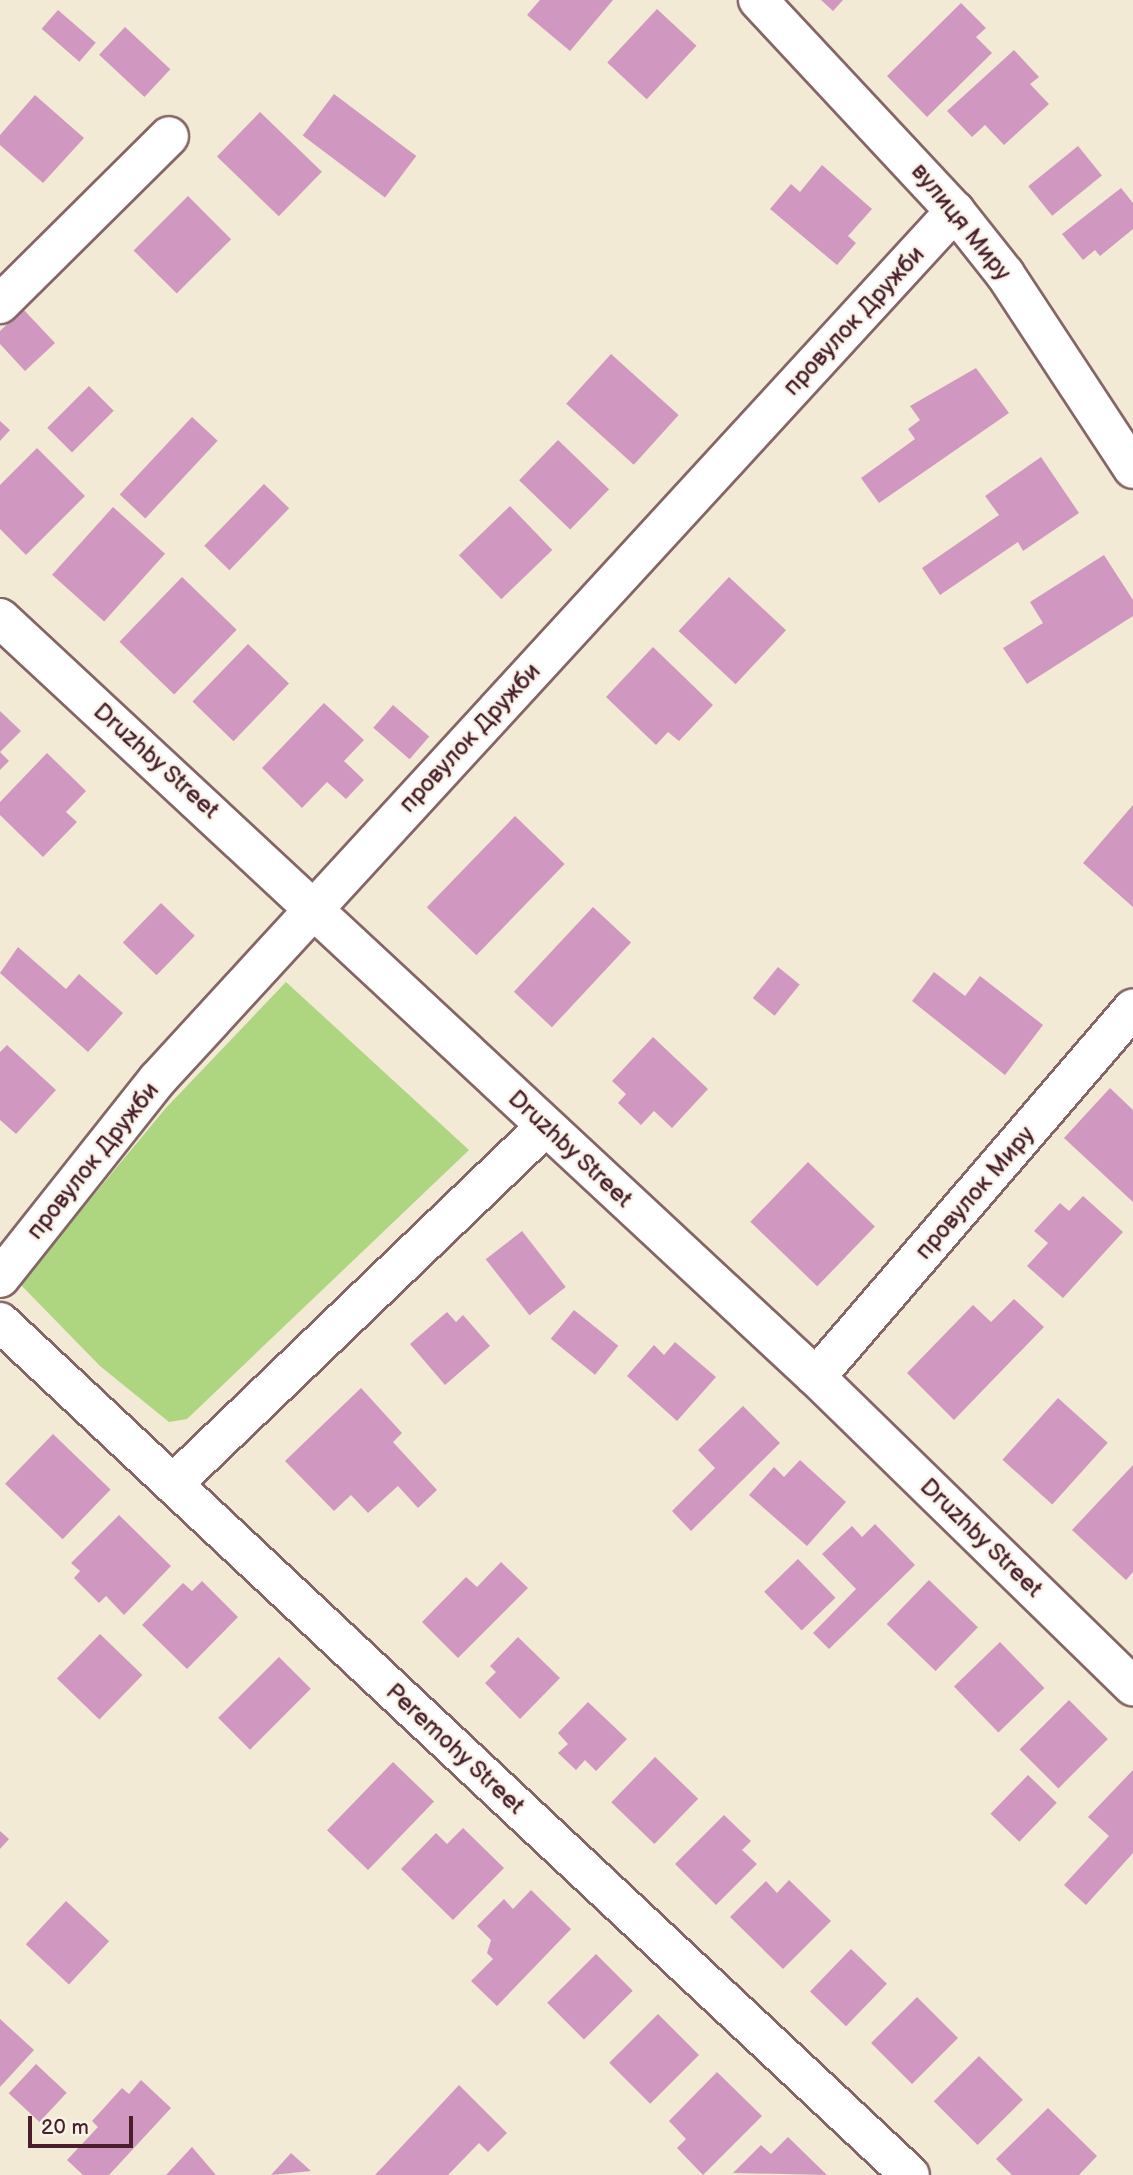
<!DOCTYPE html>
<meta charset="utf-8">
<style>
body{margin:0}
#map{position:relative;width:1133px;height:2175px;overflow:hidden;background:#f2ead4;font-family:"Balsamiq Sans",sans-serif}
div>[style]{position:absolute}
.green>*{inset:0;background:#aed57f}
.building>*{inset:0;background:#d098c0;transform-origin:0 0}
.roads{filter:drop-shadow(2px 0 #856666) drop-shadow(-2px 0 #856666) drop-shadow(0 2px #856666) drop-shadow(0 -2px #856666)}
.minor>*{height:38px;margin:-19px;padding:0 19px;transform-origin:19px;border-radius:19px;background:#fff}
span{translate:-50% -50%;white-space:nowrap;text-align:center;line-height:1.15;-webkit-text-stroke:5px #f7f3e8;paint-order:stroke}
.street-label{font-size:24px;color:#4a1f2b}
.scale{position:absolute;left:28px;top:2116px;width:105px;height:32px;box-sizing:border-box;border:4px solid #4a1f2b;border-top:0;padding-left:9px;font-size:21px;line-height:24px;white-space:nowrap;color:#4a1f2b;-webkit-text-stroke:5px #f7f3e8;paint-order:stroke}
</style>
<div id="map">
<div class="green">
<i style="clip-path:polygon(286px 982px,469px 1150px,187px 1419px,169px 1422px,100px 1366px,20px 1284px,165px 1109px)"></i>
</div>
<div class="building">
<i style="clip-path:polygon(540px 0,613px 0,570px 51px,527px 15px)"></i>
<i style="clip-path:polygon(821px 0,843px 0,833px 11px)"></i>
<i style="clip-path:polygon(961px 3px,986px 28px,976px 37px,992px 53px,927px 117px,887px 76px)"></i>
<i style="left:657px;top:9px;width:54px;height:73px;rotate:43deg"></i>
<i style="left:58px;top:10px;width:50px;height:25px;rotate:41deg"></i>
<i style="left:125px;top:27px;width:62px;height:38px;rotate:43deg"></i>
<i style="clip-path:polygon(1014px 50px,1039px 77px,1030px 84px,1049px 104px,1004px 145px,985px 125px,972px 137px,947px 111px)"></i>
<i style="left:334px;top:94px;width:103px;height:52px;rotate:37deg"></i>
<i style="clip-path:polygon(35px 95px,84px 138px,43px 183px,0 145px,0 135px)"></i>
<i style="left:260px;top:112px;width:86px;height:62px;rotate:44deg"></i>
<i style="left:1078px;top:146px;width:38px;height:64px;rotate:51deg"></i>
<i style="clip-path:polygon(822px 165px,872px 209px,848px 236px,856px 243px,837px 265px,770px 209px,791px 184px,800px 192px)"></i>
<i style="clip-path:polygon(1121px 188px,1133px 203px,1133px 229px,1100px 256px,1095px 250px,1083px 260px,1062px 234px)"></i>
<i style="left:188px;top:196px;width:61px;height:77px;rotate:45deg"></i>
<i style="clip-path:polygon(23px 309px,55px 343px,25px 371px,0 344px,0 331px)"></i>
<i style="left:611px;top:354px;width:91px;height:67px;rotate:42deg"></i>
<i style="clip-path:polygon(976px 368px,1009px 413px,879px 503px,861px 478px,915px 439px,908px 429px,920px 420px,910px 406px)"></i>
<i style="left:89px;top:386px;width:35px;height:59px;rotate:45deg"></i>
<i style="left:192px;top:417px;width:35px;height:106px;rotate:43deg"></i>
<i style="clip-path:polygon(0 421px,10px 430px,0 441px)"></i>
<i style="left:558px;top:440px;width:71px;height:56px;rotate:44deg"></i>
<i style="clip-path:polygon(37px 448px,85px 496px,26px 555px,0 529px,0 485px)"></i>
<i style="clip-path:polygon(1041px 457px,1079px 513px,1023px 551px,1018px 542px,940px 595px,922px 568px,999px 515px,985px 496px)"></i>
<i style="left:264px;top:484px;width:35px;height:86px;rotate:44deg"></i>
<i style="left:510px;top:506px;width:61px;height:71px;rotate:46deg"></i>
<i style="left:113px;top:507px;width:70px;height:91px;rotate:42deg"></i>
<i style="clip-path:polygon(1104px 555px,1133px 600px,1133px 616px,1027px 684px,1003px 648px,1043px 623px,1030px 602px)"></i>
<i style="left:182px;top:577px;width:76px;height:90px;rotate:44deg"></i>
<i style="left:729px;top:577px;width:78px;height:74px;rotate:43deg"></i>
<i style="left:248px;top:644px;width:57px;height:80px;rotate:44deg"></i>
<i style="clip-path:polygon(653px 647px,713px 705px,679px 741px,668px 732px,656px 745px,606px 697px)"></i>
<i style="clip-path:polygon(324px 703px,364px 740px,344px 761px,364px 780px,346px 799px,327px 782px,302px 808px,262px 768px)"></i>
<i style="left:393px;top:705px;width:48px;height:30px;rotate:41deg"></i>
<i style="clip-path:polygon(0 711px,21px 731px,0 752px,9px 761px,0 770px)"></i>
<i style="clip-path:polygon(47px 753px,86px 791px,66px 812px,77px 822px,43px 857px,0 815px,0 802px)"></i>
<i style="clip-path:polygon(1133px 805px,1133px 907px,1083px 863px)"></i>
<i style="left:515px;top:816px;width:69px;height:127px;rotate:44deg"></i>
<i style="left:161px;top:903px;width:47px;height:55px;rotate:44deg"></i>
<i style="left:593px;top:907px;width:52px;height:116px;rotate:43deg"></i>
<i style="clip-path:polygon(18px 947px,66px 989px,79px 974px,123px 1013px,88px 1052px,0 973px)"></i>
<i style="left:778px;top:967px;width:28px;height:40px;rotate:39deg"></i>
<i style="clip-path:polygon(934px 972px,965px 996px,980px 976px,1043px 1025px,1005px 1075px,912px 1001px)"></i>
<i style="clip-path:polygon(653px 1037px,708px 1089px,672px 1128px,654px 1111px,641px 1125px,618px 1103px,626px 1094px,612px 1081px)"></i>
<i style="clip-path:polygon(7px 1045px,56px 1090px,16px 1134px,0 1120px,0 1052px)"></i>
<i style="clip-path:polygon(1110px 1088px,1133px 1110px,1133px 1202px,1064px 1138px)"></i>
<i style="left:808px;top:1162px;width:93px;height:83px;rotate:44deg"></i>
<i style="clip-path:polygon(1083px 1196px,1123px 1232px,1063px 1298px,1027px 1266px,1048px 1243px,1034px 1231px,1060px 1203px,1069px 1211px)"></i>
<i style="left:522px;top:1231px;width:71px;height:46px;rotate:52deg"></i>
<i style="clip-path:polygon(1014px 1299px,1044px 1327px,954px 1420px,907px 1373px,973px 1305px,991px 1322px)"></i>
<i style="left:574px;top:1310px;width:57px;height:37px;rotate:39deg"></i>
<i style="clip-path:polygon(447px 1312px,456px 1322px,463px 1315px,490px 1346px,445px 1385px,410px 1344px)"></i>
<i style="clip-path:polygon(675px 1342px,716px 1377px,677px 1421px,627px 1376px,654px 1345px,664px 1355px)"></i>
<i style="clip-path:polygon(361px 1388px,402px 1433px,393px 1442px,437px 1490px,418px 1508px,398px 1486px,368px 1513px,351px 1495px,334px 1511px,285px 1461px)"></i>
<i style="left:1058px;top:1398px;width:67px;height:83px;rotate:42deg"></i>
<i style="clip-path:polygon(743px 1406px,780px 1443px,691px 1531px,672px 1511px,715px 1468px,698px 1450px)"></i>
<i style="left:53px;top:1434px;width:80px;height:69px;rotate:44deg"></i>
<i style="clip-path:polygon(800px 1460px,846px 1502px,807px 1546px,749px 1495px,774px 1467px,784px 1477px)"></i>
<i style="clip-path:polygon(1133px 1465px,1133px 1572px,1126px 1580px,1072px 1530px)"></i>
<i style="clip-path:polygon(119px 1515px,171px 1566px,124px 1615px,106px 1596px,99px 1603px,74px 1578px,80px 1571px,71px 1563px)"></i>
<i style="clip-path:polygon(875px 1524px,915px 1565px,829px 1649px,813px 1633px,856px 1589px,822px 1554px,852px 1526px,862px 1537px)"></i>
<i style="left:798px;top:1559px;width:54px;height:47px;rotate:46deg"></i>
<i style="clip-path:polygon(501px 1562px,528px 1588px,458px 1658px,422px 1622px,466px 1577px,477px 1587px)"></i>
<i style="left:929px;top:1580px;width:68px;height:61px;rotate:44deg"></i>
<i style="clip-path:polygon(202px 1581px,238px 1617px,187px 1669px,142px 1625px,183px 1583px,192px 1591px)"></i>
<i style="left:100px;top:1634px;width:59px;height:62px;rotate:44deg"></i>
<i style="clip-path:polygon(518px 1637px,560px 1678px,520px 1719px,485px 1683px,496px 1672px,490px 1666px)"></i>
<i style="left:1000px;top:1642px;width:64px;height:64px;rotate:46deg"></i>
<i style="left:279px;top:1657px;width:45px;height:86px;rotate:45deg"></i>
<i style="left:1069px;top:1700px;width:55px;height:70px;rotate:45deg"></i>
<i style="clip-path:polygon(588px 1702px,627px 1739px,596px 1771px,585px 1760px,576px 1770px,558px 1753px,568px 1744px,558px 1733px)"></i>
<i style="left:655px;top:1757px;width:60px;height:63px;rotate:44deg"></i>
<i style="left:393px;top:1762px;width:57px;height:95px;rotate:44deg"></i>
<i style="clip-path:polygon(1133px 1770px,1133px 1853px,1086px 1905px,1064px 1885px,1109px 1836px,1088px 1817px)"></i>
<i style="left:1028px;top:1775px;width:40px;height:54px;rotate:44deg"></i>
<i style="clip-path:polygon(724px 1815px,751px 1841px,742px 1850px,757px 1864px,716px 1905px,675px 1864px)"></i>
<i style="clip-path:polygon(463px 1828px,504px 1868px,453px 1920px,401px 1869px,436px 1833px,447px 1844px)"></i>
<i style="clip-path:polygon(0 1831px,9px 1839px,0 1849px)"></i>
<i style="clip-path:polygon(789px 1880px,831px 1921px,783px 1969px,730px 1917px,766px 1881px,777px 1893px)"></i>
<i style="clip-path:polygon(531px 1890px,571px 1929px,497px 2006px,471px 1981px,493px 1959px,487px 1953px,491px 1940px,477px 1926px,504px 1899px,513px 1909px)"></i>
<i style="left:66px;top:1901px;width:59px;height:59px;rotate:43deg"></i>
<i style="left:851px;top:1949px;width:50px;height:59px;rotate:44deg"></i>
<i style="left:596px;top:1954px;width:52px;height:69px;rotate:45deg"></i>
<i style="left:917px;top:1997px;width:58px;height:65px;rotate:45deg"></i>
<i style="left:658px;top:2014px;width:58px;height:69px;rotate:45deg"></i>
<i style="clip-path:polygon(0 2019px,34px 2050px,0 2087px)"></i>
<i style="left:979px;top:2056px;width:62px;height:64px;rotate:45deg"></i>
<i style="left:36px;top:2064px;width:42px;height:40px;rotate:43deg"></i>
<i style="clip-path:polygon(717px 2072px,762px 2116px,703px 2175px,677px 2148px,686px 2139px,669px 2121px)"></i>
<i style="clip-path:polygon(141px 2080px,171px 2108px,109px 2175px,83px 2175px,67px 2160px,98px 2127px,92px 2121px,122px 2088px,129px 2094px)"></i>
<i style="clip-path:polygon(459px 2085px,507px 2133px,488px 2152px,479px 2143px,448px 2175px,375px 2175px)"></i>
<i style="clip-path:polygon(1048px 2108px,1097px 2156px,1079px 2175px,1012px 2175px,996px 2159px)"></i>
<i style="clip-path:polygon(788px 2137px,827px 2175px,733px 2173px,761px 2145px,771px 2154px)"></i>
<i style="clip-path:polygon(192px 2147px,216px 2175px,166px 2175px)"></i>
<i style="clip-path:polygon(291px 2153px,311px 2171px,271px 2175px)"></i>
</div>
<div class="roads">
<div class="minor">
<i style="left:758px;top:0;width:289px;rotate:47deg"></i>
<i style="left:955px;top:211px;width:80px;rotate:51.6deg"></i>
<i style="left:1005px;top:274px;width:233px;rotate:56.7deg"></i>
<i style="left:0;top:304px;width:238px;rotate:-44.8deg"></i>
<i style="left:0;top:618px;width:1114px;rotate:42.93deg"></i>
<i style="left:816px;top:1377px;width:443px;rotate:44.3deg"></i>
<i style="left:0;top:1278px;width:253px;rotate:-51.6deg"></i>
<i style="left:157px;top:1080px;width:1180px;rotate:-47.44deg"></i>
<i style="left:0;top:1322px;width:1247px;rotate:43.15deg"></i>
<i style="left:816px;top:1377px;width:486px;rotate:-49.3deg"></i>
<i style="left:173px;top:1484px;width:516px;rotate:-43.82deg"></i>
</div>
</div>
<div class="street-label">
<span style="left:961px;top:222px;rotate:51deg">вулиця Миру</span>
<span style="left:854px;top:321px;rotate:-47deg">провулок Дружби</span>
<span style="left:470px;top:738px;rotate:-47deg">провулок Дружби</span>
<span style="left:156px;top:761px;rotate:42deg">Druzhby Street</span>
<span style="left:570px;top:1149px;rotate:43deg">Druzhby Street</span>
<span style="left:93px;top:1161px;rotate:-51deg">провулок Дружби</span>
<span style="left:975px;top:1193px;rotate:-49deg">провулок Миру</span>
<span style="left:981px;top:1538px;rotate:44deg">Druzhby Street</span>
<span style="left:455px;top:1749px;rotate:43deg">Peremohy Street</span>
</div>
<div class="scale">20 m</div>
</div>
